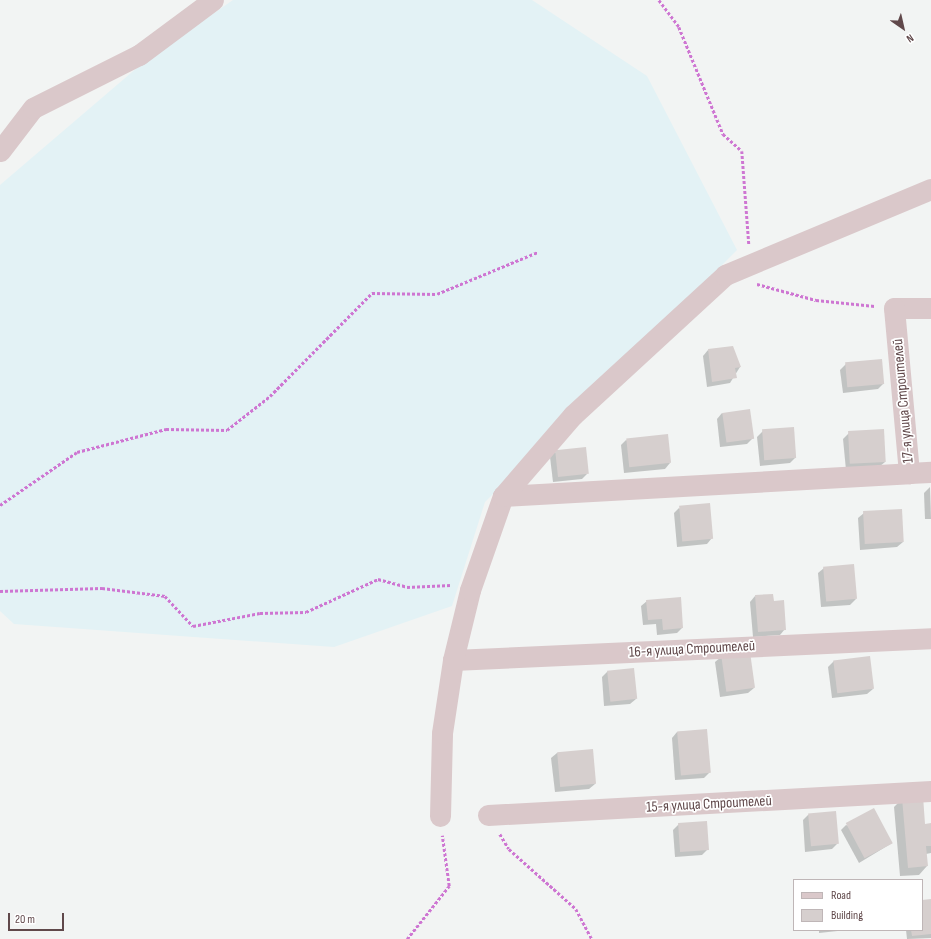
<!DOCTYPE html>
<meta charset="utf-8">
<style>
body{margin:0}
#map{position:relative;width:931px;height:939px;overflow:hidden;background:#f2f4f3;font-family:"Sofia Sans Condensed",sans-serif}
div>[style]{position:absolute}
.sand>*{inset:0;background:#e3f2f5}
.shadow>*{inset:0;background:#0003}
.building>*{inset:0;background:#d6cfce;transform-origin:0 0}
.path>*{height:2.5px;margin-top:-1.25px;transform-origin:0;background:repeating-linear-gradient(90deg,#ce76d2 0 3px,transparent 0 5px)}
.minor>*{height:21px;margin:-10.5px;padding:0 10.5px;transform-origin:10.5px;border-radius:10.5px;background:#dac8ca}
span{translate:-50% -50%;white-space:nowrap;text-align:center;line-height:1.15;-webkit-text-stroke:3.5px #fff;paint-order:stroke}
.street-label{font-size:15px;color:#60484a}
.legend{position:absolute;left:793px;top:879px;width:130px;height:52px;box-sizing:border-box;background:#fff;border:1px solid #bfb6b7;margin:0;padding:5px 7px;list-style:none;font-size:12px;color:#60484a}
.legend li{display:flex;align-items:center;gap:8px;height:20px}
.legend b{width:20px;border:1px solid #bfb6b7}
.north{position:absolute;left:883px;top:8px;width:40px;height:40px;-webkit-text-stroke:3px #fff;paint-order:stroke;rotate:146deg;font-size:11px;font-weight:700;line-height:16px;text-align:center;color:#60484a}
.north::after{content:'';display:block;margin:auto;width:14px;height:18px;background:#60484a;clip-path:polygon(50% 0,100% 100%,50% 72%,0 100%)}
.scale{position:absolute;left:8px;top:913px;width:56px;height:18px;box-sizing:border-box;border:2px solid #60484a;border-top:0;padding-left:5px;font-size:12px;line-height:14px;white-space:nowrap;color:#60484a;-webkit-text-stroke:3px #fff;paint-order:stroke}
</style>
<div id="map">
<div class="sand">
<i style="clip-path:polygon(233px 0,532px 0,647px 76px,737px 250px,485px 502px,452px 606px,334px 647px,14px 624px,0 611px,0 185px,145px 61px)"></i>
</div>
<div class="shadow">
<i style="clip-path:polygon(708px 350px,740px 367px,730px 383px,707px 387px,703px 356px)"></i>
<i style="clip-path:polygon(846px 364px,883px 384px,878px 389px,843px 393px,840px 370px)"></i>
<i style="clip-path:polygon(722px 413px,753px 438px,747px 444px,720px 447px,717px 419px)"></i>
<i style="clip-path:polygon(763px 431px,795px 458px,790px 463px,760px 466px,757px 437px)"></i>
<i style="clip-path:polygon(849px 433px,885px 462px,879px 467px,846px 470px,843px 439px)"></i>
<i style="clip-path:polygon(626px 440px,670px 463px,665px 469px,624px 473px,621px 445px)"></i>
<i style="clip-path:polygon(555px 452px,587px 474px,582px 479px,553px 482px,550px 457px)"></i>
<i style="clip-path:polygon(930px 487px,931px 519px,925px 519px,924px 493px)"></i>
<i style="clip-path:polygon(679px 508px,712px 538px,707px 544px,677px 547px,674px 513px)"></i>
<i style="clip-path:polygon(864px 513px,903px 542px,897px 547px,860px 550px,858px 518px)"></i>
<i style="clip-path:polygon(824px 568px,856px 599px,850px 605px,821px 607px,818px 573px)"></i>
<i style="clip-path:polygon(755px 596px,773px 602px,785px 629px,780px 635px,753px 637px,750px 602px)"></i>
<i style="clip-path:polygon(647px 601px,682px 628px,677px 633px,657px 635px,656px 624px,643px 625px,641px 606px)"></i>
<i style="clip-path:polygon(721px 657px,754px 688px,748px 693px,720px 697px,715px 662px)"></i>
<i style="clip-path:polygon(834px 661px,873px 689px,867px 694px,832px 698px,828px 667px)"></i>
<i style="clip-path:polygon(608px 671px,636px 699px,630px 704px,604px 706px,602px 677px)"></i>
<i style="clip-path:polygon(706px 730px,710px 772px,704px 778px,675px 780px,672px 738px,677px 732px)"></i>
<i style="clip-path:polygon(592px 750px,595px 784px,589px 789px,555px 792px,551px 758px,557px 753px)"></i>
<i style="clip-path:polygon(902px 799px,924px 825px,931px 824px,931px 853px,926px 854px,927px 866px,919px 875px,900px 876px,894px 807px)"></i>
<i style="clip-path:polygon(835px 812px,838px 843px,832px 849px,805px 852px,803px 820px,808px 815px)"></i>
<i style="clip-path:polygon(679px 824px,708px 849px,702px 855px,675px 857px,673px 830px)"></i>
<i style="clip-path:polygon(846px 825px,892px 843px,859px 863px,841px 830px)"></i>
<i style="clip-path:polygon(931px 900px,931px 938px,907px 939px,906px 930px,922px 930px,922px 901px)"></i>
<i style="clip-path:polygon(819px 930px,847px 930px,819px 933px)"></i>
</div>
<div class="building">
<i style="clip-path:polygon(733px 346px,741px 367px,735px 368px,737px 378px,712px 382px,708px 349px)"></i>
<i style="left:882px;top:359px;width:25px;height:37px;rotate:85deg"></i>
<i style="left:750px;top:409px;width:30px;height:28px;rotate:82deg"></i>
<i style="left:794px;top:427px;width:31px;height:32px;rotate:86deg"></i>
<i style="left:884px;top:429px;width:33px;height:36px;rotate:87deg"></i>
<i style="left:668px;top:434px;width:29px;height:42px;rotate:84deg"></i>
<i style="left:586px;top:447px;width:27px;height:31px;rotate:84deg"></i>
<i style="left:710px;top:503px;width:36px;height:31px;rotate:85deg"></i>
<i style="left:902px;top:509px;width:33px;height:39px;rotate:87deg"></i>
<i style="left:854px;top:564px;width:35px;height:31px;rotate:85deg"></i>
<i style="clip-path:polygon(773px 594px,774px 601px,784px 600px,786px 630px,758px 632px,755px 595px)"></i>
<i style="clip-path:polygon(681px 597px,683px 628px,663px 630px,662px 619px,648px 620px,646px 600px)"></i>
<i style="left:750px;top:652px;width:36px;height:29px;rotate:82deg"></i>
<i style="left:870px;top:656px;width:33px;height:37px;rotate:83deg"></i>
<i style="left:634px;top:668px;width:31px;height:27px;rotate:84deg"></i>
<i style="left:707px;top:729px;width:44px;height:30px;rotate:85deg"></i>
<i style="left:593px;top:749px;width:35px;height:36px;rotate:85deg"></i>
<i style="clip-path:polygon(923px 796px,925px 824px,931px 823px,931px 846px,926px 846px,928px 866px,908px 868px,902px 798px)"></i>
<i style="left:874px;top:808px;width:40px;height:32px;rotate:62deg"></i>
<i style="left:836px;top:811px;width:33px;height:28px;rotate:85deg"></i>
<i style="left:707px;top:821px;width:29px;height:29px;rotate:86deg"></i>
<i style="clip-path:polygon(931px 899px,931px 934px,912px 936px,911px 930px,922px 930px,922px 900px)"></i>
</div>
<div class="path">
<i style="left:659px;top:0;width:34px;rotate:53deg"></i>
<i style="left:679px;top:27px;width:116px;rotate:67.6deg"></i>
<i style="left:723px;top:134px;width:25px;rotate:42deg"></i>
<i style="left:742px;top:151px;width:93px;rotate:85.7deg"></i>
<i style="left:757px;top:284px;width:61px;rotate:15.2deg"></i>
<i style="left:816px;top:300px;width:59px;rotate:5.8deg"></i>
<i style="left:0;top:505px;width:93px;rotate:-34.5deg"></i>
<i style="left:77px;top:452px;width:92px;rotate:-14.5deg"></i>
<i style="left:166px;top:429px;width:61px;rotate:0.9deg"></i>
<i style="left:227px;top:430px;width:55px;rotate:-38.3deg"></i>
<i style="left:270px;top:396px;width:145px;rotate:-45.3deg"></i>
<i style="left:372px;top:293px;width:65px;rotate:0.9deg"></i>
<i style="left:437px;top:294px;width:109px;rotate:-22.6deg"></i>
<i style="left:0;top:591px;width:102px;rotate:-1.7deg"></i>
<i style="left:102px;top:588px;width:64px;rotate:7.2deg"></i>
<i style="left:165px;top:596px;width:41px;rotate:47deg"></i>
<i style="left:193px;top:626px;width:68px;rotate:-11deg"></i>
<i style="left:260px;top:613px;width:46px;rotate:-1.2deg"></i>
<i style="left:306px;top:612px;width:79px;rotate:-24.6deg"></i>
<i style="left:378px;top:579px;width:30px;rotate:15deg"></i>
<i style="left:407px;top:587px;width:44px;rotate:-2.6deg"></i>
<i style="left:500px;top:834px;width:17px;rotate:59deg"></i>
<i style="left:509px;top:849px;width:90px;rotate:41.8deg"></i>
<i style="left:576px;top:909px;width:34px;rotate:62deg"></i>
<i style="left:407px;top:939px;width:68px;rotate:-51.6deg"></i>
<i style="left:449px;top:886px;width:51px;rotate:-97.8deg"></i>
</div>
<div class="minor">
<i style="left:0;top:151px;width:54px;rotate:-52.5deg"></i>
<i style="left:33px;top:108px;width:119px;rotate:-26.6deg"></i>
<i style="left:139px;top:55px;width:92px;rotate:-36.6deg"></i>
<i style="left:931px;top:308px;width:37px;rotate:180deg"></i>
<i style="left:894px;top:308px;width:166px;rotate:84.8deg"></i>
<i style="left:909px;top:473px;width:22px;rotate:-3deg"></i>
<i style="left:503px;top:496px;width:407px;rotate:-3.2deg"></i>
<i style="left:453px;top:660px;width:479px;rotate:-2.6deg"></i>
<i style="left:488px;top:815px;width:444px;rotate:-3.1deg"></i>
<i style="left:440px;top:816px;width:83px;rotate:-88.6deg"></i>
<i style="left:442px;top:733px;width:74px;rotate:-81.4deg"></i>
<i style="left:453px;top:660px;width:72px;rotate:-76.3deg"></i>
<i style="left:470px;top:590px;width:100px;rotate:-70.7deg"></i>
<i style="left:503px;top:496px;width:107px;rotate:-49.2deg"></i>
<i style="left:573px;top:415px;width:207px;rotate:-42.6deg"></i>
<i style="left:725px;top:275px;width:223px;rotate:-22.7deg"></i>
</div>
<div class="street-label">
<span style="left:903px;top:401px;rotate:-95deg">17-я улица Строителей</span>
<span style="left:692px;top:649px;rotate:-3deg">16-я улица Строителей</span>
<span style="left:709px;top:804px;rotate:-3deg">15-я улица Строителей</span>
</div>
<ul class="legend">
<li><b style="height:5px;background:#dac8ca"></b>Road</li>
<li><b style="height:11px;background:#d6cfce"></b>Building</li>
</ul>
<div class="north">N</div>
<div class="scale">20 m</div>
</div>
